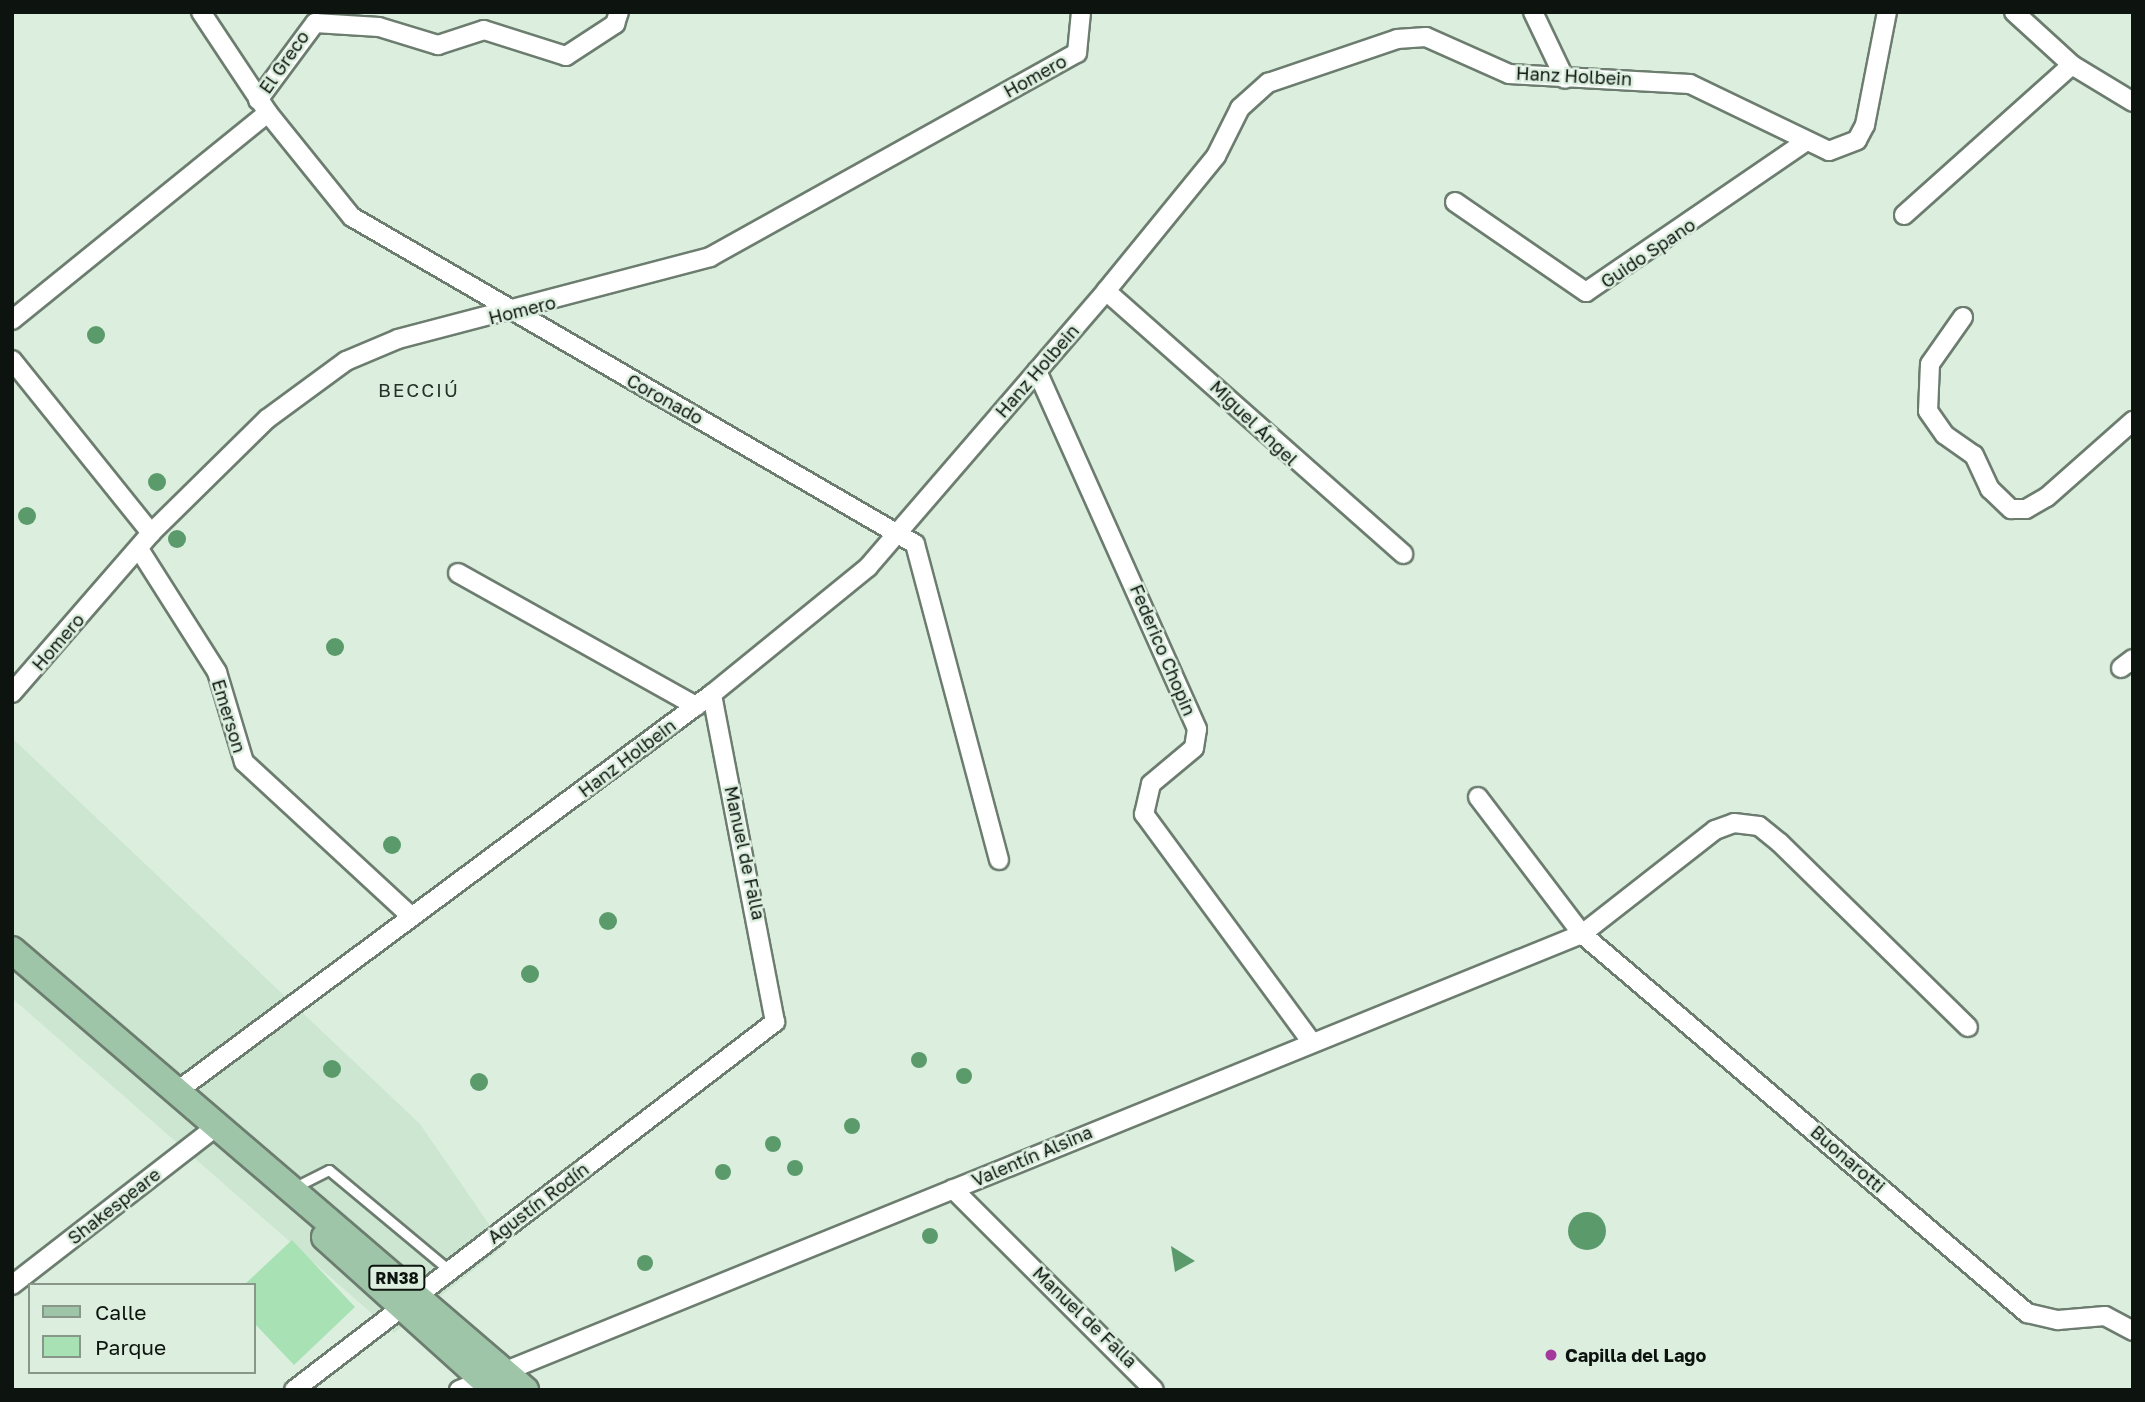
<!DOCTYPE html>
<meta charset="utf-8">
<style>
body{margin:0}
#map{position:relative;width:2145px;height:1402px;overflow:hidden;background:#dcefdf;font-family:"Golos Text",sans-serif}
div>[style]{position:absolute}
.built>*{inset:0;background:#cce6d1}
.green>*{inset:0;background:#a7e1b4}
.water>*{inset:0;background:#5b9b6b}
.round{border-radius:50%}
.roads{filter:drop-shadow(2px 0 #6c7d6f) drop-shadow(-2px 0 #6c7d6f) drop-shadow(0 2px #6c7d6f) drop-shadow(0 -2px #6c7d6f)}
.lane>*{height:9px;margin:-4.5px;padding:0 4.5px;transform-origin:4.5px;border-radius:4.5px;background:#fff}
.street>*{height:18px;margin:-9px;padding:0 9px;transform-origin:9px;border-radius:9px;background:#fff}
.primary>*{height:26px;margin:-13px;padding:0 13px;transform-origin:13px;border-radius:13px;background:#9ec5a8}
.dots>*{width:19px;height:19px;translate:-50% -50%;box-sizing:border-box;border:4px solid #dcefdf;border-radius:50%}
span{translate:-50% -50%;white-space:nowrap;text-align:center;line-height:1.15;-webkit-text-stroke:5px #dcefdf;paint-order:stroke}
.shield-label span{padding:2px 5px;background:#dcefdf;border:2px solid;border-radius:5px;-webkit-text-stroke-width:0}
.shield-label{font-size:16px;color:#0d130e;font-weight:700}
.street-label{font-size:18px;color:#0d130e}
.poi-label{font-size:18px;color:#0d130e;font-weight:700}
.left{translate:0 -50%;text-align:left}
.neighbourhood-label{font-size:19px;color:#243227;letter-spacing:2px}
.frame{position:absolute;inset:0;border:14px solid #0d130e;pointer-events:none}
.legend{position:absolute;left:28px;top:1283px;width:228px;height:91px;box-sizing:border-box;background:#dcefdf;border:2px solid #89978b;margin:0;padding:9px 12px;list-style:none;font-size:21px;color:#0d130e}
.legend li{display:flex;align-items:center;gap:14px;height:35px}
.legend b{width:35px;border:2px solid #89978b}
</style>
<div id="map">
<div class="built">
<i style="clip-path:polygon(12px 738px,420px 1124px,504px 1246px,394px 1333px,12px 998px)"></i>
</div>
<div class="green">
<i style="clip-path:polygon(292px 1240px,355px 1307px,294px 1365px,254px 1323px,254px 1285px,244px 1285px)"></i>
</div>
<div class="water">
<i class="round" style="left:87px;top:326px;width:18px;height:18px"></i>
<i class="round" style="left:148px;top:473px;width:18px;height:18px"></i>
<i class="round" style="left:18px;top:507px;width:18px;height:18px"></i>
<i class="round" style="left:168px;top:530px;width:18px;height:18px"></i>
<i class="round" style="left:326px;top:638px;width:18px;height:18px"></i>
<i class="round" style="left:383px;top:836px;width:18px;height:18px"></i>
<i class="round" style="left:599px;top:912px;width:18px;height:18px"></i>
<i class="round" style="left:521px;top:965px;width:18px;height:18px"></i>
<i class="round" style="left:911px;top:1052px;width:16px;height:16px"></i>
<i class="round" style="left:323px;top:1060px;width:18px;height:18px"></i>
<i class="round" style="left:956px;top:1068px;width:16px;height:16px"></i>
<i class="round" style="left:470px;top:1073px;width:18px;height:18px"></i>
<i class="round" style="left:844px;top:1118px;width:16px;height:16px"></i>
<i class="round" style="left:765px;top:1136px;width:16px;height:16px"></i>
<i class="round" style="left:787px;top:1160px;width:16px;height:16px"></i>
<i class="round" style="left:715px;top:1164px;width:16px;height:16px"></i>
<i class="round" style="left:1568px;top:1212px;width:38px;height:38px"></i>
<i class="round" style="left:922px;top:1228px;width:16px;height:16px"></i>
<i style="clip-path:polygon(1171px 1246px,1195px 1261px,1175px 1272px)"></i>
<i class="round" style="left:637px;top:1255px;width:16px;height:16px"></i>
</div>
<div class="roads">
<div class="lane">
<i style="left:293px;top:1188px;width:40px;rotate:-26.6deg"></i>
<i style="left:329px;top:1170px;width:156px;rotate:39.8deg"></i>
</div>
<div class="street">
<i style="left:201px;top:12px;width:121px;rotate:56.4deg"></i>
<i style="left:268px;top:113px;width:134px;rotate:51.1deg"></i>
<i style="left:352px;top:217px;width:651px;rotate:30.15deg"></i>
<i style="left:915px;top:544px;width:327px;rotate:75.1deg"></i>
<i style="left:1533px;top:12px;width:74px;rotate:64.5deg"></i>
<i style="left:2014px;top:12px;width:79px;rotate:42.4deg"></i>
<i style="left:2072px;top:65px;width:71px;rotate:31.2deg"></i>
<i style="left:258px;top:100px;width:96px;rotate:-53.5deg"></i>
<i style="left:315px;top:23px;width:64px;rotate:3.6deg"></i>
<i style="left:379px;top:27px;width:62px;rotate:17deg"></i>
<i style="left:438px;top:45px;width:48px;rotate:-18.1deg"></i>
<i style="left:484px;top:30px;width:86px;rotate:17.6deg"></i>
<i style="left:566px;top:56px;width:59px;rotate:-33.1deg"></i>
<i style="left:615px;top:24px;width:13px;rotate:-72deg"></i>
<i style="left:1455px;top:202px;width:159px;rotate:34.5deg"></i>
<i style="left:1586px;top:292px;width:264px;rotate:-34.4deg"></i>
<i style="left:1904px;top:215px;width:225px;rotate:-41.8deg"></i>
<i style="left:1106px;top:291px;width:397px;rotate:41.5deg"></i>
<i style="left:1963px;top:317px;width:57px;rotate:125.1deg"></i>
<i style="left:1930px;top:364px;width:47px;rotate:92.4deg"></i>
<i style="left:1928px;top:411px;width:29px;rotate:55deg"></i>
<i style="left:1945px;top:435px;width:35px;rotate:35deg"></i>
<i style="left:1974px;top:455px;width:38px;rotate:65deg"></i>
<i style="left:1990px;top:489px;width:29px;rotate:44deg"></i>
<i style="left:2011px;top:509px;width:15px"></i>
<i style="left:2026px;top:509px;width:24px;rotate:-30deg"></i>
<i style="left:2047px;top:497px;width:115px;rotate:-41.5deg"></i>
<i style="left:12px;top:320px;width:329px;rotate:-39deg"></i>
<i style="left:12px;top:360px;width:222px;rotate:51.2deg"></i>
<i style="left:1037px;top:371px;width:392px;rotate:65.9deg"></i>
<i style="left:1197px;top:729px;width:19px;rotate:99deg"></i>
<i style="left:1194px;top:748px;width:56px;rotate:140.1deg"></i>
<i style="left:1151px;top:784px;width:31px;rotate:103deg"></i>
<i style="left:1144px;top:814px;width:280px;rotate:53.7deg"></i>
<i style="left:139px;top:549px;width:146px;rotate:57.6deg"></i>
<i style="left:217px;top:672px;width:94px;rotate:73.3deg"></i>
<i style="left:244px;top:762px;width:227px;rotate:42.7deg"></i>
<i style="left:458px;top:573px;width:273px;rotate:29.2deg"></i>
<i style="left:2121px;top:668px;width:15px;rotate:-37deg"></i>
<i style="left:12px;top:693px;width:212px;rotate:-49deg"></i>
<i style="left:151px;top:533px;width:163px;rotate:-44.5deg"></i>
<i style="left:267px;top:419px;width:98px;rotate:-36.3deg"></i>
<i style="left:346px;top:361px;width:56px;rotate:-22.9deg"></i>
<i style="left:398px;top:339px;width:323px;rotate:-14.7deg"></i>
<i style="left:710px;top:257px;width:420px;rotate:-29.1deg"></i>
<i style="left:1077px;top:53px;width:41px;rotate:-84.4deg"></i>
<i style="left:1478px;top:797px;width:172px;rotate:52.8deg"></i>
<i style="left:1582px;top:934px;width:585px;rotate:40.42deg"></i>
<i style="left:2027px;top:1313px;width:32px;rotate:13deg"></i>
<i style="left:2058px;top:1320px;width:47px;rotate:-4.9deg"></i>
<i style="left:2105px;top:1316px;width:32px;rotate:28deg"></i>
<i style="left:176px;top:1092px;width:668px;rotate:-36.6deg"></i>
<i style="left:712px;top:694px;width:201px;rotate:-39.1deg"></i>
<i style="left:868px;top:567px;width:364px;rotate:-49.2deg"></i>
<i style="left:1106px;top:291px;width:174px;rotate:-50.8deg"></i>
<i style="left:1216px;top:156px;width:54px;rotate:-63.4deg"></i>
<i style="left:1240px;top:108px;width:38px;rotate:-42deg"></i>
<i style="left:1268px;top:83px;width:136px;rotate:-18.8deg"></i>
<i style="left:1397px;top:39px;width:29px;rotate:-4deg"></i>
<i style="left:1426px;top:37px;width:91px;rotate:24deg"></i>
<i style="left:1509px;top:74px;width:181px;rotate:3.2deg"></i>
<i style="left:1690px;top:84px;width:154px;rotate:25.7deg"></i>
<i style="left:1829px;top:151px;width:30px;rotate:-21deg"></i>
<i style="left:1857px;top:140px;width:17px;rotate:-62deg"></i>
<i style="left:1865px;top:125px;width:115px;rotate:-79deg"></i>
<i style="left:953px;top:1189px;width:284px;rotate:45deg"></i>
<i style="left:12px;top:1285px;width:258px;rotate:-37.8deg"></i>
<i style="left:294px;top:1390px;width:606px;rotate:-37.42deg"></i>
<i style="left:775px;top:1022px;width:334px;rotate:-100.9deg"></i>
<i style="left:459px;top:1390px;width:1212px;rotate:-22.1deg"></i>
<i style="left:1582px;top:934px;width:169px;rotate:-38deg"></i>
<i style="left:1715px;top:830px;width:20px;rotate:-20deg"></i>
<i style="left:1734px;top:823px;width:25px;rotate:7deg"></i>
<i style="left:1759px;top:826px;width:27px;rotate:39deg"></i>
<i style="left:1780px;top:843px;width:263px;rotate:44.4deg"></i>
</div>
<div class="primary">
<i style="left:12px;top:950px;width:676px;rotate:40.62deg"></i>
<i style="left:325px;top:1237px;width:229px;rotate:42deg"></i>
</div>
</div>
<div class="dots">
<i style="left:1551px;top:1355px;background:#a33a9b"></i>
</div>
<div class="shield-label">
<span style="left:397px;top:1278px">RN38</span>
</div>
<div class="street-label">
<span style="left:284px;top:62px;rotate:-55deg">El Greco</span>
<span style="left:1035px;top:76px;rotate:-29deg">Homero</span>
<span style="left:1574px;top:76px;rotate:3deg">Hanz Holbein</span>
<span style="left:1648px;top:253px;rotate:-34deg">Guido Spano</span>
<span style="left:522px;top:310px;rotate:-14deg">Homero</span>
<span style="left:1037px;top:371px;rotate:-49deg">Hanz Holbein</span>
<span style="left:665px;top:399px;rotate:29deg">Coronado</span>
<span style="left:1254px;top:423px;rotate:44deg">Miguel Ángel</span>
<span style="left:58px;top:642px;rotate:-49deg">Homero</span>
<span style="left:1163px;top:650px;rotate:67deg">Federico Chopin</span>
<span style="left:229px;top:716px;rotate:73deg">Emerson</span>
<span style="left:627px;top:758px;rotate:-37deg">Hanz Holbein</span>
<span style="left:745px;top:853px;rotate:78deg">Manuel de Falla</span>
<span style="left:1032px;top:1156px;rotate:-23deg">Valentín Alsina</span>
<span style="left:1848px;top:1159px;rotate:41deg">Buonarotti</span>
<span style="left:538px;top:1203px;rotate:-37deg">Agustín Rodín</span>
<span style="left:114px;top:1206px;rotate:-38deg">Shakespeare</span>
<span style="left:1085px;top:1317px;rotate:44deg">Manuel de Falla</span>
</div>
<div class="poi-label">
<span class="left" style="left:1565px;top:1355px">Capilla del Lago</span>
</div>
<div class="neighbourhood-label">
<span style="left:419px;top:390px">BECCIÚ</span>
</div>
<div class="frame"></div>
<ul class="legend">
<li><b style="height:9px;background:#9ec5a8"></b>Calle</li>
<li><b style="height:19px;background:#a7e1b4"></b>Parque</li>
</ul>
</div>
